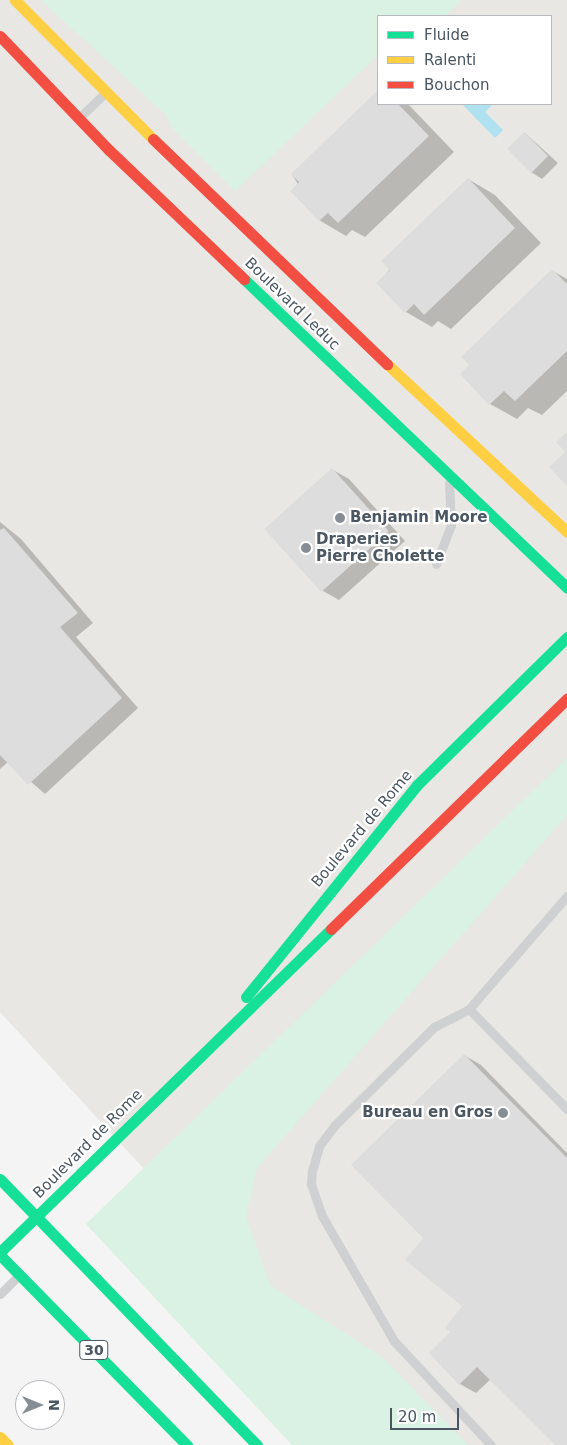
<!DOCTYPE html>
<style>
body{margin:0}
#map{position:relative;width:567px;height:1445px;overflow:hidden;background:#f4f4f4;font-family:"DejaVu Sans",sans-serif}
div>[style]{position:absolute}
.commercial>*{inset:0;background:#e8e7e3}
.green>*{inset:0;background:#d9f2e3}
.water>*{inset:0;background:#aee2f0}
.shadow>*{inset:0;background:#0003}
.building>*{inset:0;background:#ddddde;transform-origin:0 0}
.lane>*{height:9px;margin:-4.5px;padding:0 4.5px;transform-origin:4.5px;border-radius:4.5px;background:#ced0d2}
.fast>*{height:11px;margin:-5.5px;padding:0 5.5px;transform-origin:5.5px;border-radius:5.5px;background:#16e098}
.slow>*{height:11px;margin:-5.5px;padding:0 5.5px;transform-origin:5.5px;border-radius:5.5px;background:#ffcf43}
.jam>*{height:11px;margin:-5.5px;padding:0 5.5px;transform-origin:5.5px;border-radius:5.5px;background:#f24e42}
.fast-bridge>*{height:11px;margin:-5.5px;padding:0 5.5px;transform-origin:5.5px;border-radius:5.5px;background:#16e098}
.dots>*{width:14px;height:14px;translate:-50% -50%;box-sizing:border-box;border:2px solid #fff;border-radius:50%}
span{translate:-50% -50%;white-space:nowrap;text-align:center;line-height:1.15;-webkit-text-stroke:4.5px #fff;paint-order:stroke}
.shield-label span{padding:1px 4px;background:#fff;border:1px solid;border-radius:4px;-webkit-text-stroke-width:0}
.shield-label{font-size:14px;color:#4a5661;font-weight:700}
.street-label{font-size:15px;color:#4a5661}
.poi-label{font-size:15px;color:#4a5661;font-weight:700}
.left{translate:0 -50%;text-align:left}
.right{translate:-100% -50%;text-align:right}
.legend{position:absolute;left:377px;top:15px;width:175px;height:90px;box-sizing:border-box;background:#fff;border:1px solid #b7bbc0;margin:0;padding:6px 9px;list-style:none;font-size:15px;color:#4a5661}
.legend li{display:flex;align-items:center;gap:10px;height:25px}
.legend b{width:25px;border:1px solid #b7bbc0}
.north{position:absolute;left:15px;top:1380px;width:50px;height:50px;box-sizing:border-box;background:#fff;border:1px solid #b7bbc0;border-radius:50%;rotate:90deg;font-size:14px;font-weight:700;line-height:20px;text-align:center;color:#4a5661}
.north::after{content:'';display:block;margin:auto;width:18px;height:22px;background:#868d94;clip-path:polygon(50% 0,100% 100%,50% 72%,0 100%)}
.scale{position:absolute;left:390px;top:1408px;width:69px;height:22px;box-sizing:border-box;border:2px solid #4a5661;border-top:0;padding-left:6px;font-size:15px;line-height:18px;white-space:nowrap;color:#4a5661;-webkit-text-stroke:4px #fff;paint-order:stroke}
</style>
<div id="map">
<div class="commercial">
<i style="clip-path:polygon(evenodd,0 0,567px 0,567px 1445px,397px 1445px,0 1012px,0 0,378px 16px,551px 16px,551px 104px,378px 104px,378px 16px)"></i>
</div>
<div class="green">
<i style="clip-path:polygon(41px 0,462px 0,445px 16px,378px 16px,378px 55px,235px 191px,173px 129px,166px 115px)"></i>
<i style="clip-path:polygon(567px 758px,567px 815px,257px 1168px,246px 1217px,270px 1285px,383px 1358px,468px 1445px,292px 1445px,86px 1224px)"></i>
</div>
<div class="water">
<i style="clip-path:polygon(462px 104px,493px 104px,485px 112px,503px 130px,495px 138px)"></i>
</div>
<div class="shadow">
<i style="clip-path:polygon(378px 92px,378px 104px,408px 104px,454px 152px,365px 237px,352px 230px,346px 236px,319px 220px,292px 174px)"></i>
<i style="clip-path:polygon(525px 133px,558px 163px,542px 179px,531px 172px)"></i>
<i style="clip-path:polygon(468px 179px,495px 195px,541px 243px,451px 329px,438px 321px,432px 327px,406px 312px,378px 283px)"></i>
<i style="clip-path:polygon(553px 271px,567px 279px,567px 391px,542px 415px,528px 408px,517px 419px,490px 404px)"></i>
<i style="clip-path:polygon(333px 470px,349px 479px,405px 541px,339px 600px,323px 591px)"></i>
<i style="clip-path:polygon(0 522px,21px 539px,93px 623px,76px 637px,138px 708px,45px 794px,8px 762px,0 769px)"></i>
<i style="clip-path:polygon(464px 1055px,481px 1065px,567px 1153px,567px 1445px,556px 1445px,491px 1379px,476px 1393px,460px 1384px,452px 1332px,464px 1305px,424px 1238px)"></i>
</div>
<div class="building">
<i style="clip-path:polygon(378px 90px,378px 104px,398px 104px,429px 136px,338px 223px,328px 213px,319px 221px,290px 191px,299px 182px,291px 174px)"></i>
<i style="left:524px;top:132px;width:34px;height:24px;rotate:45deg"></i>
<i style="clip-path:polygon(468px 178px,515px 228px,424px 315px,414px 304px,405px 313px,376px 283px,390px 270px,381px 261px)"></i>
<i style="clip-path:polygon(552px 269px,567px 284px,567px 351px,515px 401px,504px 391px,489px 405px,460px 374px,469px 365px,461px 357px)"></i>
<i style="clip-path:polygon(567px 432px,567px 486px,549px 467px,565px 452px,556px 442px)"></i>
<i style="left:332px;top:468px;width:85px;height:91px;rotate:48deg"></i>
<i style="clip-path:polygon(4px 528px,78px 613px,60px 627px,122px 698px,28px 785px,0 755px,0 530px)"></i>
<i style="clip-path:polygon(464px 1054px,567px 1158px,567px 1445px,555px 1445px,477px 1367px,459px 1385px,429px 1353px,450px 1332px,445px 1328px,462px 1306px,405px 1260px,423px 1238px,351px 1165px)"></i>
</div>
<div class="lane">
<i style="left:80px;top:117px;width:35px;rotate:-44deg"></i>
<i style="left:436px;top:564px;width:42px;rotate:-69deg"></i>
<i style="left:451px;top:525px;width:42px;rotate:-92.7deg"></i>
<i style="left:469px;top:1009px;width:140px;rotate:45.6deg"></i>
<i style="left:0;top:1294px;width:25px;rotate:-45deg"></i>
<i style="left:491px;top:1445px;width:142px;rotate:-133deg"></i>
<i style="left:394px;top:1341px;width:144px;rotate:-119.9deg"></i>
<i style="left:322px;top:1216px;width:34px;rotate:-109deg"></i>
<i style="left:311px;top:1184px;width:13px;rotate:-86deg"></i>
<i style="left:312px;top:1171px;width:26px;rotate:-74deg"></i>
<i style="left:319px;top:1146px;width:26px;rotate:-53deg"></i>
<i style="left:335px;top:1125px;width:139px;rotate:-44.7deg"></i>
<i style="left:434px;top:1027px;width:39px;rotate:-27deg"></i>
<i style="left:469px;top:1009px;width:150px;rotate:-49.1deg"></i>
</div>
<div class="fast">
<i style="left:244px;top:279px;width:447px;rotate:43.7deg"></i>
<i style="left:246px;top:997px;width:272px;rotate:-51.1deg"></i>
<i style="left:417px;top:785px;width:211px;rotate:-44.6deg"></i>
<i style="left:81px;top:1173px;width:349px;rotate:-44.3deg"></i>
<i style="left:0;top:1179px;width:370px;rotate:46deg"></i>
<i style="left:0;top:1255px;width:267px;rotate:45.5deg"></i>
</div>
<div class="slow">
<i style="left:15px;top:0;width:196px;rotate:45.2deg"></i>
<i style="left:387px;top:364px;width:246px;rotate:43deg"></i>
<i style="left:0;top:1437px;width:11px;rotate:45deg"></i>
</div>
<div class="jam">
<i style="left:0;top:36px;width:158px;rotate:46.3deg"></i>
<i style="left:109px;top:150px;width:187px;rotate:43.7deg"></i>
<i style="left:153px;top:139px;width:325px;rotate:43.9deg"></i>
<i style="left:331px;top:929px;width:330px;rotate:-44.3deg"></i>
</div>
<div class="fast-bridge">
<i style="left:0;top:1252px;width:113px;rotate:-44.3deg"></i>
</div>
<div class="dots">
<i style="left:340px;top:518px;background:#868d94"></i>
<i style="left:306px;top:548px;background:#868d94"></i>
<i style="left:503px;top:1113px;background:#868d94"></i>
</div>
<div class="shield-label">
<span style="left:94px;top:1350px">30</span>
</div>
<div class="street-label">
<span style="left:292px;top:304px;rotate:44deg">Boulevard Leduc</span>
<span style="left:362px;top:829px;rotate:-50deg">Boulevard de Rome</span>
<span style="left:88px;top:1144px;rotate:-45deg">Boulevard de Rome</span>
</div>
<div class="poi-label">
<span class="left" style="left:350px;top:518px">Benjamin Moore</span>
<span class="left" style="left:316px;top:548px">Draperies<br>Pierre Cholette</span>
<span class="right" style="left:493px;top:1113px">Bureau en Gros</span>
</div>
<ul class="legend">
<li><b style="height:6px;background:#16e098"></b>Fluide</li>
<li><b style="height:6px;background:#ffcf43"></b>Ralenti</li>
<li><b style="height:6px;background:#f24e42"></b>Bouchon</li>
</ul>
<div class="north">N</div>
<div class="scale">20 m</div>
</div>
